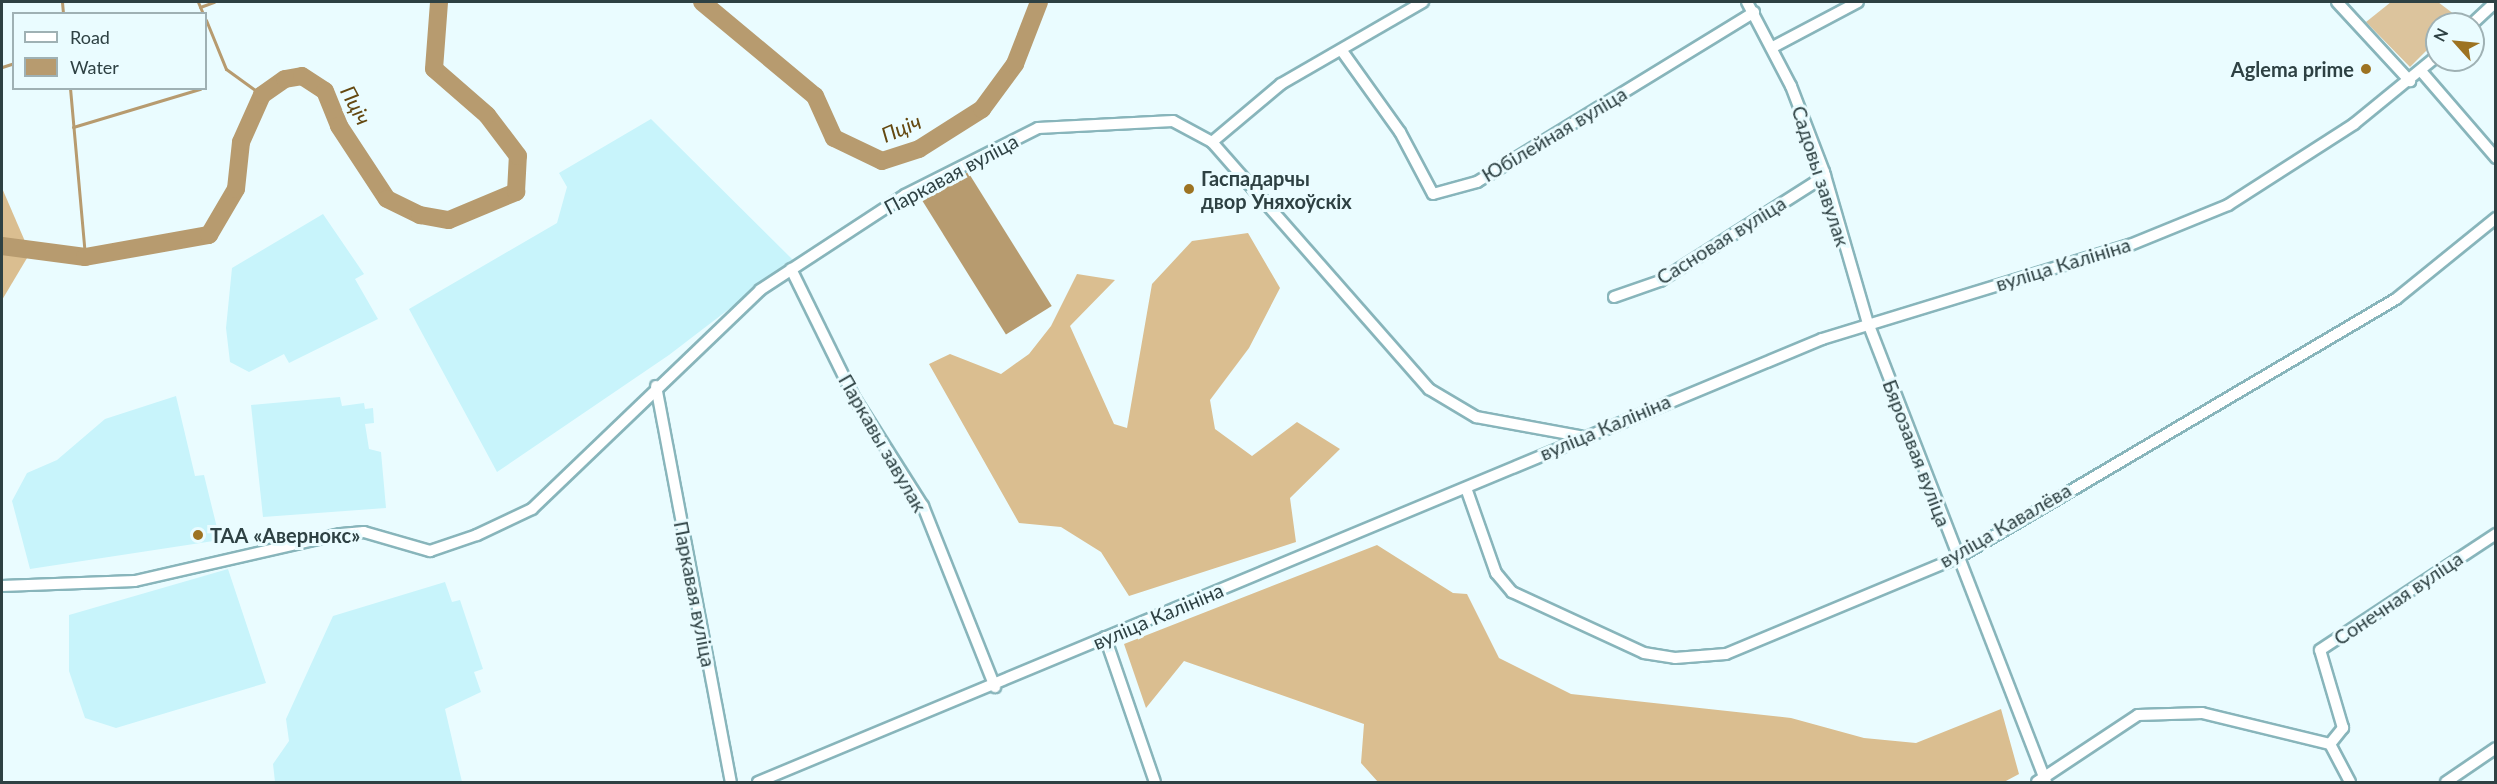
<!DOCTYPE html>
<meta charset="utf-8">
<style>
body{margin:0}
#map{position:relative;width:2497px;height:784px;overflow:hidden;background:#eafcff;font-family:Lato,sans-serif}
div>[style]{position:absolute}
.built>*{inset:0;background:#c8f4fb}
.green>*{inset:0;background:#dcc49d}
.forest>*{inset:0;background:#dabe90}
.water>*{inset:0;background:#b79b6f;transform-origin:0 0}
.stream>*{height:3px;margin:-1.5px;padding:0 1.5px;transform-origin:1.5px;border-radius:1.5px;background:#b79b6f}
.river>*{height:18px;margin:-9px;padding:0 9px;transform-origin:9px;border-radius:9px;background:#b79b6f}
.roads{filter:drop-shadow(2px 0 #88b5bb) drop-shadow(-2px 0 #88b5bb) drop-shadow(0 2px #88b5bb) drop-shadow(0 -2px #88b5bb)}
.minor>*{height:10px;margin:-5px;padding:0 5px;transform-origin:5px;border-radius:5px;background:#fff}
.dots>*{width:16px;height:16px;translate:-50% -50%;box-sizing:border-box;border:3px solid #eafcff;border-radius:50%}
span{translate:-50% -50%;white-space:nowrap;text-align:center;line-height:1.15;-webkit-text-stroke:6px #eafcff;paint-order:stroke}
.poi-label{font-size:20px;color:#2e4143;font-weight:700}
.right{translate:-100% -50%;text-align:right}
.left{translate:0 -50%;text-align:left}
.street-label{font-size:20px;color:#2e4143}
.water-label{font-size:21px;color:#644810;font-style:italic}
.frame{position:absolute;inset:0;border:3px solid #2e4143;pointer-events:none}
.legend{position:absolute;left:12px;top:12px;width:195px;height:78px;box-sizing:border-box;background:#eafcff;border:2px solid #9fb1b4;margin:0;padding:8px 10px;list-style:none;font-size:18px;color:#2e4143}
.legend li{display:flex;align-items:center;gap:12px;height:30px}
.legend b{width:30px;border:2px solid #9fb1b4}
.north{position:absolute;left:2425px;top:12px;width:60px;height:60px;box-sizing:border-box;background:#eafcff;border:2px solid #9fb1b4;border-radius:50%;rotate:297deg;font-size:16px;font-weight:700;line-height:24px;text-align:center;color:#2e4143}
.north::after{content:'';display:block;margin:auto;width:21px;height:27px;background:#9d7322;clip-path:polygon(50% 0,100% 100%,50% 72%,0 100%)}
</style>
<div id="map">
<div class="built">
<i style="clip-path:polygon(651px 119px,793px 260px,669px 355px,497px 472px,409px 309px,557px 223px,567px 187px,559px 173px)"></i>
<i style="clip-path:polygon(323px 214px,364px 274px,355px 279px,378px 319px,289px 363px,284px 354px,249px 372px,230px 362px,226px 328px,232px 268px)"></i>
<i style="clip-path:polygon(176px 396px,195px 476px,204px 475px,220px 540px,30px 569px,12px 501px,27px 473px,57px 460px,105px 419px)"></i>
<i style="clip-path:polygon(340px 397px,342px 406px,364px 403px,365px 409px,373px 408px,374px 423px,365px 424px,369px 449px,381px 452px,386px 508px,263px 517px,251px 405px)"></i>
<i style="clip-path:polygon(228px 569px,266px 683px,116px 728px,85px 718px,69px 671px,69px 615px)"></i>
<i style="clip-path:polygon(445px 582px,452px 602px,460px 600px,483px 669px,474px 672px,481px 692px,445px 709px,462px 782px,275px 782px,273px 764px,289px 741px,286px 719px,333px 616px)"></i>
</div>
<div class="green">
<i style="clip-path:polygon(2391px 2px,2438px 2px,2459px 18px,2437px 24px,2437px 40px,2410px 67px,2366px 22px)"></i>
</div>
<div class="forest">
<i style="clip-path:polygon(2px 188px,30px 253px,2px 300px)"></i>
<i style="clip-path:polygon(1248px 233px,1280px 288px,1249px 348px,1210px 400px,1215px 429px,1252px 456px,1297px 422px,1340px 449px,1290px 498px,1296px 542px,1129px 596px,1101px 552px,1061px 527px,1019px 523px,929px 364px,950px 354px,1001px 374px,1029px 354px,1051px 326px,1077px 274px,1115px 280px,1070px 326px,1114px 424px,1127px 428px,1152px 284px,1192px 241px)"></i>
<i style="clip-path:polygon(1377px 545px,1453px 593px,1467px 594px,1499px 658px,1571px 694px,1791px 718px,1864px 738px,1916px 743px,2001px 709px,2019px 774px,2004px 782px,1378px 782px,1361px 763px,1364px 724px,1184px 661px,1146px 708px,1124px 644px)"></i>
</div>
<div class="water">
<i style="left:968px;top:172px;width:158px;height:54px;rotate:58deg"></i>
</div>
<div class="stream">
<i style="left:62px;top:2px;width:12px;rotate:85deg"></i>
<i style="left:198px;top:2px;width:13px;rotate:67deg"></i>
<i style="left:200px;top:7px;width:15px;rotate:-20deg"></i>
<i style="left:206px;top:20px;width:53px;rotate:67.8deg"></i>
<i style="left:226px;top:69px;width:44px;rotate:35.8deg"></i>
<i style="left:2px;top:67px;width:13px;rotate:-18deg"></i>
<i style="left:70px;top:88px;width:170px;rotate:84.9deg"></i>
<i style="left:73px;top:127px;width:133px;rotate:-16.7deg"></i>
</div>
<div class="river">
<i style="left:702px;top:2px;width:147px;rotate:39.8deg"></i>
<i style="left:815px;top:96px;width:46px;rotate:65.7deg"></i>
<i style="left:834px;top:138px;width:53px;rotate:25.6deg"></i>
<i style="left:882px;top:161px;width:39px;rotate:-18deg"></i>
<i style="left:919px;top:149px;width:75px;rotate:-32.4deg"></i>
<i style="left:982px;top:109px;width:56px;rotate:-53.7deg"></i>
<i style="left:1015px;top:64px;width:66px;rotate:-68.8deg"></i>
<i style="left:2px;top:246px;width:84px;rotate:7.5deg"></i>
<i style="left:85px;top:257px;width:126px;rotate:-10.1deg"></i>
<i style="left:209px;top:235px;width:53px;rotate:-59.6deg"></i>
<i style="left:236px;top:189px;width:47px;rotate:-83.9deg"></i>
<i style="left:241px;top:142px;width:51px;rotate:-65.9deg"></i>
<i style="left:262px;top:95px;width:28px;rotate:-35deg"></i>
<i style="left:285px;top:79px;width:17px;rotate:-10deg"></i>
<i style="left:302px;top:76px;width:27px;rotate:33deg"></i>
<i style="left:325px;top:91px;width:38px;rotate:68deg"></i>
<i style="left:339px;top:126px;width:87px;rotate:56.7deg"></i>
<i style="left:387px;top:199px;width:37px;rotate:26deg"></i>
<i style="left:420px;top:215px;width:29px;rotate:10deg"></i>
<i style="left:449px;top:220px;width:73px;rotate:-22.7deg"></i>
<i style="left:516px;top:192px;width:36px;rotate:-87deg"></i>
<i style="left:518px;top:156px;width:51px;rotate:-127.1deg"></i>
<i style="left:487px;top:115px;width:70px;rotate:-139deg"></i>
<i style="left:434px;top:69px;width:67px;rotate:-85.7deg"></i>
</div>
<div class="roads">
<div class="minor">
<i style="left:1747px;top:2px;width:95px;rotate:62.4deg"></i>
<i style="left:1791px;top:86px;width:92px;rotate:69deg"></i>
<i style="left:1824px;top:172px;width:157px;rotate:73.8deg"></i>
<i style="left:1868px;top:323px;width:492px;rotate:68.8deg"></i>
<i style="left:2337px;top:2px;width:108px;rotate:47.3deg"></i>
<i style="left:2472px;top:24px;width:33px;rotate:-43deg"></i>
<i style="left:1773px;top:47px;width:96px;rotate:-27.9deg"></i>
<i style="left:1342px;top:51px;width:100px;rotate:54.4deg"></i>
<i style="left:1400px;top:132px;width:70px;rotate:62deg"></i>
<i style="left:1433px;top:194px;width:46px;rotate:-15.3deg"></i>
<i style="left:1477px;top:182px;width:325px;rotate:-31.5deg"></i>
<i style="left:2421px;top:71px;width:115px;rotate:49.2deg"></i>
<i style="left:1212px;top:142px;width:90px;rotate:-40deg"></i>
<i style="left:1281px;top:84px;width:164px;rotate:-30deg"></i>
<i style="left:791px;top:269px;width:145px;rotate:63.8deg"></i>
<i style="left:855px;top:399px;width:127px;rotate:57.6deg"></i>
<i style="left:923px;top:506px;width:195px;rotate:68.3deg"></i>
<i style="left:1614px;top:297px;width:49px;rotate:-19.2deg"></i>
<i style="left:1660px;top:281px;width:196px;rotate:-32.5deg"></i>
<i style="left:656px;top:386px;width:403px;rotate:79.3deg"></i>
<i style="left:1466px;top:488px;width:90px;rotate:70.6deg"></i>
<i style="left:1496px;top:573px;width:25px;rotate:50deg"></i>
<i style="left:1512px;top:592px;width:145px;rotate:24.8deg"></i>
<i style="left:1644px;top:653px;width:31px;rotate:9deg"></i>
<i style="left:1675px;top:658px;width:51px;rotate:-4.5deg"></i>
<i style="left:1726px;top:654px;width:250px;rotate:-22.6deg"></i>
<i style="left:1957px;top:558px;width:510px;rotate:-30.54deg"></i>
<i style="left:2396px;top:299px;width:129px;rotate:-39deg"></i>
<i style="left:2px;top:586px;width:133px;rotate:-2.2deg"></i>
<i style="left:135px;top:581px;width:211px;rotate:-12.9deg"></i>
<i style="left:341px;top:534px;width:23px;rotate:-5deg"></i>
<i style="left:364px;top:532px;width:69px;rotate:16.1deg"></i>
<i style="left:430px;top:551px;width:50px;rotate:-18.8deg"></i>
<i style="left:477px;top:535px;width:61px;rotate:-25.3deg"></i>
<i style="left:532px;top:509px;width:316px;rotate:-43.8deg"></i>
<i style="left:760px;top:290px;width:173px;rotate:-33.2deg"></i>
<i style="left:905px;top:195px;width:149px;rotate:-26.7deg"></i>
<i style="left:1038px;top:128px;width:135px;rotate:-3deg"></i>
<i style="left:1173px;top:121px;width:44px;rotate:28.3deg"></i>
<i style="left:1212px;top:142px;width:329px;rotate:48.7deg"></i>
<i style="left:1429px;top:389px;width:55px;rotate:30.8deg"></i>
<i style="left:1476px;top:417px;width:106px;rotate:10.4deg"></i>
<i style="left:1105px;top:637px;width:153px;rotate:71deg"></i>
<i style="left:2330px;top:744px;width:21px;rotate:-51deg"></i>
<i style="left:2343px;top:728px;width:81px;rotate:-106.4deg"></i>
<i style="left:2320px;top:650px;width:211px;rotate:-33.4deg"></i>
<i style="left:2330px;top:744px;width:43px;rotate:62.2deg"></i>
<i style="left:758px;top:782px;width:1153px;rotate:-22.6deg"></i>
<i style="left:1822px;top:339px;width:322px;rotate:-17deg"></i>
<i style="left:2130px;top:245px;width:106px;rotate:-22.2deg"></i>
<i style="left:2228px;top:205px;width:150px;rotate:-32.7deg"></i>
<i style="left:2354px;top:124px;width:107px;rotate:-39.3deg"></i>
<i style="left:2037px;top:782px;width:121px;rotate:-33.6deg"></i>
<i style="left:2138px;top:715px;width:64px;rotate:-1.8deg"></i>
<i style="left:2202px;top:713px;width:132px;rotate:13.6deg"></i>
<i style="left:2446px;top:782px;width:60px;rotate:-34.2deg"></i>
</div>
</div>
<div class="dots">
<i style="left:2366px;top:69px;background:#9d7322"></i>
<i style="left:1189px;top:189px;background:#9d7322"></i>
<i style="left:198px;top:535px;background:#9d7322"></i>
</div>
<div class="poi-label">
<span class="right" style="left:2354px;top:69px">Aglema prime</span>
<span class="left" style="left:1201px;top:190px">Гаспадарчы<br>двор Уняхоўскіх</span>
<span class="left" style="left:210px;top:535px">ТАА «Авернокс»</span>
</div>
<div class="street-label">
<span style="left:1554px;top:134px;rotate:-31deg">Юбілейная вуліца</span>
<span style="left:951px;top:174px;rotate:-28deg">Паркавая вуліца</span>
<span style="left:1821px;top:176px;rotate:72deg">Садовы завулак</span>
<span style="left:1721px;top:240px;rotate:-32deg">Сасновая вуліца</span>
<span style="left:2063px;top:264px;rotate:-17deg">вуліца Калініна</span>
<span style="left:1605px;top:427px;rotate:-23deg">вуліца Калініна</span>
<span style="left:883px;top:443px;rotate:60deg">Паркавы завулак</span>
<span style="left:1917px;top:453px;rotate:69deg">Бярозавая вуліца</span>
<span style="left:2005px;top:525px;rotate:-30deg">вуліца Кавалёва</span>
<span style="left:695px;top:594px;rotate:79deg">Паркавая вуліца</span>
<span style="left:2398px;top:598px;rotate:-34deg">Сонечная вуліца</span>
<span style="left:1158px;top:616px;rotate:-23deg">вуліца Калініна</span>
</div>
<div class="water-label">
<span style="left:356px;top:105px;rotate:62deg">Пціч</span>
<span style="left:901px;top:128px;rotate:-23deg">Пціч</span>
</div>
<div class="frame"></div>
<ul class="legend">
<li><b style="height:8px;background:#fff"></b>Road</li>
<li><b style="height:16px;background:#b79b6f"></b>Water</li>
</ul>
<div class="north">N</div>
</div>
